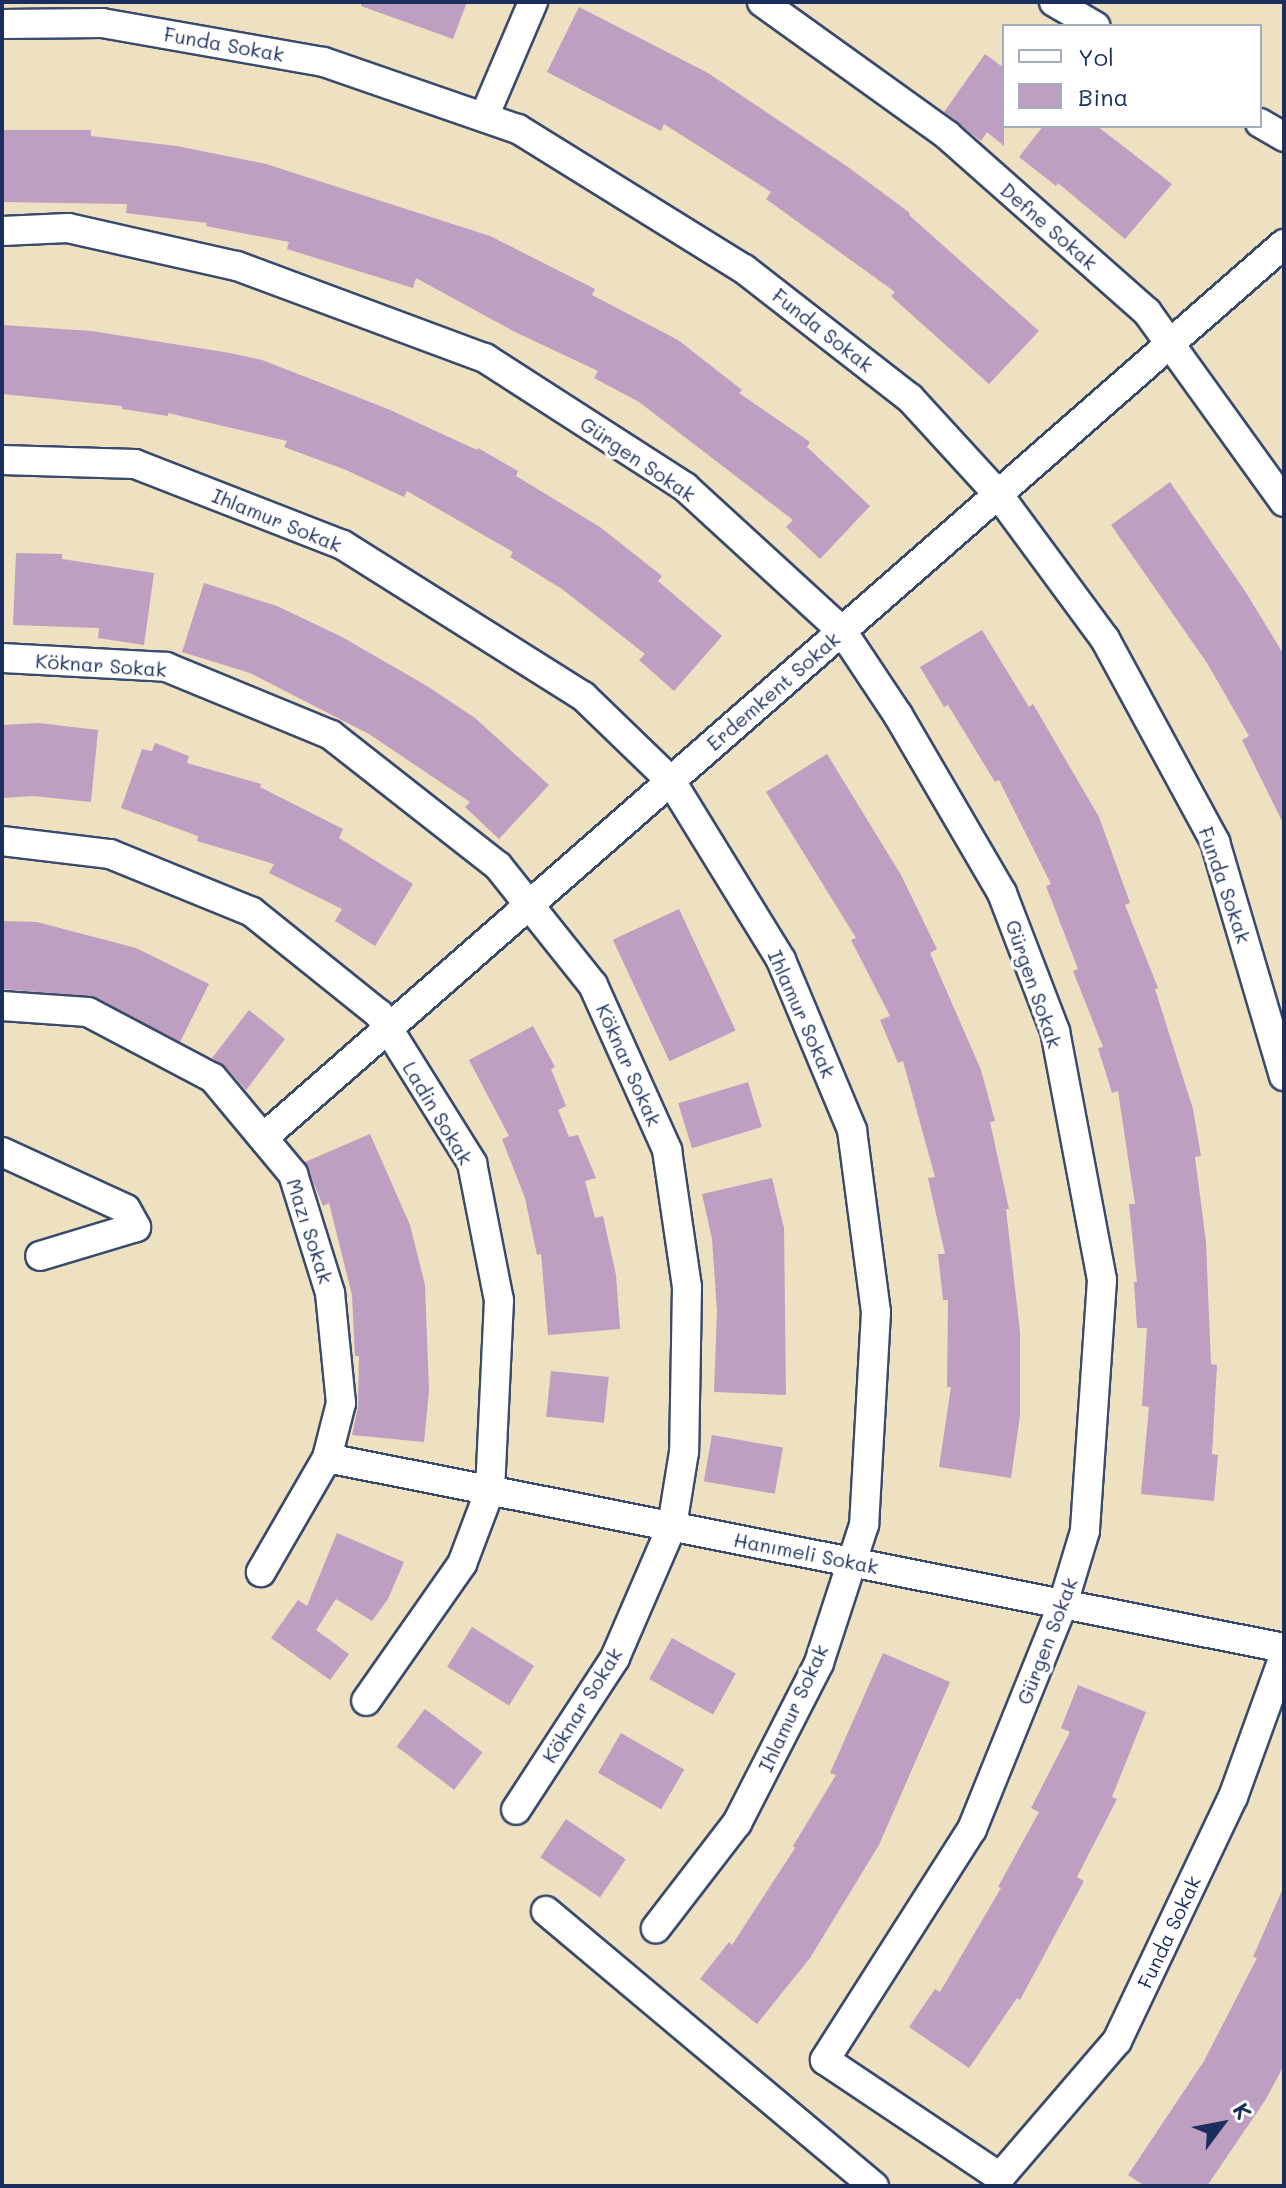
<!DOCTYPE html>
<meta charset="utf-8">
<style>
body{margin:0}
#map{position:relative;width:1286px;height:2188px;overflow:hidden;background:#ede1c1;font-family:Mali,sans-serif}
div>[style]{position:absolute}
.building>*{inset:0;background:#be9ec1;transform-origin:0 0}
.roads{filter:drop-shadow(2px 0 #3a4a6d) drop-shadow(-2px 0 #3a4a6d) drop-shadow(0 2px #3a4a6d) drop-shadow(0 -2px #3a4a6d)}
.street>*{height:28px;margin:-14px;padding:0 14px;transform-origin:14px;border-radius:14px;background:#fff}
span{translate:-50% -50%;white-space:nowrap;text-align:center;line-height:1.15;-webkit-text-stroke:7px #fff;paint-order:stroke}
.street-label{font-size:20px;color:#1b2f5e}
.frame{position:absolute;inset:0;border:4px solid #1b2f5e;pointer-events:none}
.legend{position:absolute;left:1002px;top:24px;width:260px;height:104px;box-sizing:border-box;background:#fff;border:2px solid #a4acbf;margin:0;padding:10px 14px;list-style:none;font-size:24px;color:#1b2f5e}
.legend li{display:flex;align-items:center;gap:16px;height:40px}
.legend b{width:40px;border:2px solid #a4acbf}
.north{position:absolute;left:1182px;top:2084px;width:80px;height:80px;-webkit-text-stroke:6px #fff;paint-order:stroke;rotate:58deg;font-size:22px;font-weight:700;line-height:32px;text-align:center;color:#1b2f5e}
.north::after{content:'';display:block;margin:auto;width:28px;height:36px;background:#1b2f5e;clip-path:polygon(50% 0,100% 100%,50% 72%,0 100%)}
</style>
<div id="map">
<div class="building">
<i style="clip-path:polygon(361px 2px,467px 2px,453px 39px,361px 6px)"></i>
<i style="clip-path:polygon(579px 7px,708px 73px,848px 167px,910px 213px,909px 215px,1039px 331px,989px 384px,891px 296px,895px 292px,766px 199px,771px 192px,664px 124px,661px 131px,547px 72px)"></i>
<i style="clip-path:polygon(985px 54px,1004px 68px,1004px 146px,987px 132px,981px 141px,944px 112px)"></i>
<i style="clip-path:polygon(1043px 126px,1097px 126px,1172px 184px,1125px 239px,1058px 183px,1056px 186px,1019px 157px)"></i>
<i style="clip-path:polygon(2px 130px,91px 130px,91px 136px,177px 146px,266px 164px,490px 236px,595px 289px,592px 295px,678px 340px,742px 390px,739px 393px,810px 442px,807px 447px,870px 506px,820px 559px,786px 527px,793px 520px,639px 402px,594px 378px,598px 371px,513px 331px,416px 278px,413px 288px,287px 249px,289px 242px,206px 226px,207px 223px,126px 213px,127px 204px,2px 202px)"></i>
<i style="clip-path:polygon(2px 325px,92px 331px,230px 353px,262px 360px,388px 409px,477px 450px,478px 448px,518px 471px,516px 476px,600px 527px,662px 576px,658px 581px,722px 636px,674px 691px,639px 660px,645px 654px,562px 589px,510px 557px,513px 552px,407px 491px,404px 497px,346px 470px,284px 447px,287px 441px,168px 413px,168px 416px,122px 409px,122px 406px,2px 394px)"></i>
<i style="clip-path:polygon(1170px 482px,1245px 591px,1284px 655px,1284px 825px,1242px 740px,1249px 736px,1207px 663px,1111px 525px)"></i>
<i style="clip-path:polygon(16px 553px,62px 554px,62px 559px,154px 573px,144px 645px,98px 638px,99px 628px,13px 625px)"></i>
<i style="clip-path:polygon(204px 583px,277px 606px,342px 637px,427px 686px,475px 718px,549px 785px,499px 839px,465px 807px,470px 802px,369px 734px,250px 673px,182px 652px)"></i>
<i style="clip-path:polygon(982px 630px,1029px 707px,1033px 704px,1099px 817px,1130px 903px,1125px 905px,1158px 988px,1155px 989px,1193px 1109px,1201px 1156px,1195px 1157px,1206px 1242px,1211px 1364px,1217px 1365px,1212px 1454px,1218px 1455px,1214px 1501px,1141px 1494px,1149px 1407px,1142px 1406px,1147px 1328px,1137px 1328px,1134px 1282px,1137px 1282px,1129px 1204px,1135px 1204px,1118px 1091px,1112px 1093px,1098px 1048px,1103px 1047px,1073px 971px,1078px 969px,1046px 886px,1051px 884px,999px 780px,995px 782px,948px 705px,944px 707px,920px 667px)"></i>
<i style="clip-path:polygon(39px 723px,98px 730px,91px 802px,33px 796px,2px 798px,2px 725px)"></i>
<i style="clip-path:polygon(155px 743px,189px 756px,187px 763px,261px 784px,260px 787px,343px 829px,339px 838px,413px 884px,375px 946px,335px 921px,342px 909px,269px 873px,274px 864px,197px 841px,198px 836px,121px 808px,142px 749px,152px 751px)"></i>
<i style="clip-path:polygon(827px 754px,901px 875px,937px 949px,930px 953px,981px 1070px,995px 1121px,990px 1122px,1009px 1209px,1006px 1209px,1020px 1332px,1020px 1416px,1011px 1478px,939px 1467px,951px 1387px,947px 1387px,948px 1300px,943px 1300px,938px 1254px,945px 1254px,928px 1178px,935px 1177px,903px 1061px,898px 1063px,880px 1020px,890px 1016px,851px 940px,856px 938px,766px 792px)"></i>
<i style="left:679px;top:909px;width:134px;height:73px;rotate:65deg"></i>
<i style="clip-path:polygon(2px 921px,37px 922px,136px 948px,209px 984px,180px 1042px,95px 997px,2px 989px)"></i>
<i style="clip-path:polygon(249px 1010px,285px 1039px,246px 1090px,226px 1067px,212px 1058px)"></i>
<i style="clip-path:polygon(533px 1026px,555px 1067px,551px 1069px,566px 1106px,558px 1110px,569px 1137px,578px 1135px,596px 1178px,585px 1181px,595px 1218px,603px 1216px,616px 1275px,620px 1329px,548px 1335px,541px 1254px,537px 1255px,525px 1198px,502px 1139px,509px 1136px,469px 1060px)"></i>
<i style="left:748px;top:1082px;width:47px;height:73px;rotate:73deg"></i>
<i style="clip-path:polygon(370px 1134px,410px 1225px,425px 1285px,429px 1391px,424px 1442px,352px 1435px,358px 1407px,359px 1356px,355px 1356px,352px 1295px,329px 1203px,323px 1206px,305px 1162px)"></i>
<i style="clip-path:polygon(772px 1178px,784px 1228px,786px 1395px,714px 1392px,717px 1311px,712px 1239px,702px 1194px)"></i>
<i style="left:551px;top:1371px;width:58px;height:46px;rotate:6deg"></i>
<i style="left:712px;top:1435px;width:72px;height:47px;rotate:10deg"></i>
<i style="clip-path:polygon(337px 1533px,404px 1562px,388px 1599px,372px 1621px,336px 1599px,316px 1630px,349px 1654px,330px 1680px,271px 1638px,298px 1600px,307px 1606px)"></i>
<i style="left:472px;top:1627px;width:73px;height:47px;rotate:32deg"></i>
<i style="left:672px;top:1638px;width:73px;height:47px;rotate:29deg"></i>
<i style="clip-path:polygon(883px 1653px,950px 1682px,879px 1845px,810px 1958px,757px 2024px,700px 1979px,729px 1942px,732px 1945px,795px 1848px,793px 1846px,836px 1775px,830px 1773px)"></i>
<i style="clip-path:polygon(1078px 1685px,1146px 1712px,1112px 1797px,1117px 1799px,1077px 1877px,1084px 1881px,1020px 2000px,1017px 1998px,969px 2068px,909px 2027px,935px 1989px,940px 1992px,1001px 1888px,998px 1887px,1039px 1812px,1031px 1808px,1070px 1732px,1061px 1728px)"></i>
<i style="left:425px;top:1709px;width:72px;height:47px;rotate:37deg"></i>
<i style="left:621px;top:1733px;width:73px;height:46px;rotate:30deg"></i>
<i style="left:566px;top:1819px;width:72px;height:46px;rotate:34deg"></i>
<i style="clip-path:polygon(1284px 1886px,1284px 2065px,1266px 2099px,1207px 2186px,1145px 2186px,1128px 2175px,1204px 2061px,1257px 1958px,1253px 1957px)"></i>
</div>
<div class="roads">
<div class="street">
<i style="left:762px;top:2px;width:228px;rotate:35.7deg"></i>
<i style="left:947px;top:135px;width:267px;rotate:41.5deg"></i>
<i style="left:1147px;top:312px;width:234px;rotate:54.2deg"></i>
<i style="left:1054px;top:2px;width:48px;rotate:30.3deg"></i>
<i style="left:2px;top:24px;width:100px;rotate:-0.6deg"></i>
<i style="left:102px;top:23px;width:225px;rotate:10deg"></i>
<i style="left:324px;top:62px;width:205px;rotate:19.1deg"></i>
<i style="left:518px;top:129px;width:266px;rotate:31.8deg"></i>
<i style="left:744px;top:269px;width:210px;rotate:37.9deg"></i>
<i style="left:910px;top:398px;width:130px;rotate:47.5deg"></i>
<i style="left:998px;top:494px;width:180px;rotate:53.6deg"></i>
<i style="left:1105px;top:639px;width:231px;rotate:61.5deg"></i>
<i style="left:1215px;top:842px;width:244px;rotate:73.6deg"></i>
<i style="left:484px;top:117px;width:125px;rotate:-66.9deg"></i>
<i style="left:1260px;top:123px;width:28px;rotate:30deg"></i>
<i style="left:2px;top:231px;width:66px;rotate:-2.6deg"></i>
<i style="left:68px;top:228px;width:173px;rotate:12.7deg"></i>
<i style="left:237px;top:266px;width:265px;rotate:20.4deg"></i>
<i style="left:485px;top:358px;width:238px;rotate:32.8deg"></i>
<i style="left:685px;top:487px;width:213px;rotate:42.5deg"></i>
<i style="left:842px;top:631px;width:101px;rotate:56.3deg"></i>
<i style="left:898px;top:715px;width:206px;rotate:59.7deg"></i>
<i style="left:1002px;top:893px;width:148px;rotate:69deg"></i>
<i style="left:1055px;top:1031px;width:253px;rotate:79.3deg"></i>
<i style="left:1102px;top:1280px;width:252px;rotate:93.9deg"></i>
<i style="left:1085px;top:1531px;width:76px;rotate:106.8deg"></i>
<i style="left:1063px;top:1604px;width:243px;rotate:112deg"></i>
<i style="left:972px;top:1829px;width:274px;rotate:122.5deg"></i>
<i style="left:825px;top:2060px;width:211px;rotate:33.8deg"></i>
<i style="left:1000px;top:2177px;width:179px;rotate:-49.3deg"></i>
<i style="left:1117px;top:2041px;width:270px;rotate:-64.6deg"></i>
<i style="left:1233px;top:1797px;width:150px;rotate:-70.1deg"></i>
<i style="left:2px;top:460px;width:133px;rotate:1.7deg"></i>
<i style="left:135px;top:464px;width:223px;rotate:21.3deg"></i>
<i style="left:343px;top:545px;width:284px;rotate:32.2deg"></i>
<i style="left:583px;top:696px;width:122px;rotate:44deg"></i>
<i style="left:671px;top:781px;width:210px;rotate:58.4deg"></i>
<i style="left:781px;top:960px;width:184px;rotate:67.3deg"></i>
<i style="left:852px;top:1130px;width:184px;rotate:82.5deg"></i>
<i style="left:876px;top:1312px;width:213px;rotate:93.2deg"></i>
<i style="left:864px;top:1525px;width:145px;rotate:108.1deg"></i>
<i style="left:819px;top:1663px;width:180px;rotate:117.1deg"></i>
<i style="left:737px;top:1823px;width:133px;rotate:127.6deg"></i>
<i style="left:2px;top:658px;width:164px;rotate:3.1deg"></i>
<i style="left:166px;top:667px;width:178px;rotate:22.4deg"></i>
<i style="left:331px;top:735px;width:212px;rotate:38.1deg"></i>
<i style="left:498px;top:866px;width:152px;rotate:51.4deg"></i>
<i style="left:593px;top:985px;width:181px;rotate:65.8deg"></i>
<i style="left:667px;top:1150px;width:138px;rotate:81.7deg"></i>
<i style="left:687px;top:1287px;width:165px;rotate:91deg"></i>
<i style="left:684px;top:1452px;width:75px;rotate:99.2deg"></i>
<i style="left:672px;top:1526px;width:144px;rotate:113.4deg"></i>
<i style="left:615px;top:1658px;width:181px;rotate:123.1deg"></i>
<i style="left:2px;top:841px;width:109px;rotate:6.9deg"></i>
<i style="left:110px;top:854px;width:153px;rotate:22.2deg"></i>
<i style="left:252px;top:912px;width:163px;rotate:38.8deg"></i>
<i style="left:379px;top:1014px;width:176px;rotate:58deg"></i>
<i style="left:472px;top:1163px;width:140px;rotate:78.9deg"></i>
<i style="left:499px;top:1300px;width:190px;rotate:92.7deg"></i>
<i style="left:490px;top:1490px;width:79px;rotate:110.7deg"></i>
<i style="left:462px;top:1564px;width:167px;rotate:125deg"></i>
<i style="left:2px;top:1006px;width:86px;rotate:4deg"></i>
<i style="left:88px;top:1012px;width:141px;rotate:27.8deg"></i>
<i style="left:213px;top:1078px;width:125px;rotate:50.2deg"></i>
<i style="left:293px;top:1174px;width:125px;rotate:72.7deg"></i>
<i style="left:330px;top:1293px;width:111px;rotate:84.3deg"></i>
<i style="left:341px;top:1403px;width:57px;rotate:104.3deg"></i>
<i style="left:327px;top:1458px;width:132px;rotate:120.1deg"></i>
<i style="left:263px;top:1138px;width:1357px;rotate:-41.21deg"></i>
<i style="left:2px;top:1152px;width:136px;rotate:24.7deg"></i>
<i style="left:126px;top:1209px;width:21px;rotate:61deg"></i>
<i style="left:136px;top:1227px;width:100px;rotate:163.2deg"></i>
<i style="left:327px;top:1458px;width:976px;rotate:11.23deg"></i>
<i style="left:546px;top:1911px;width:428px;rotate:40deg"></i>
</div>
</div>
<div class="street-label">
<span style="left:224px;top:44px;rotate:10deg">Funda Sokak</span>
<span style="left:1049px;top:226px;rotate:41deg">Defne Sokak</span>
<span style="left:823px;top:330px;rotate:38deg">Funda Sokak</span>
<span style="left:638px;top:459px;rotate:34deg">Gürgen Sokak</span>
<span style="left:277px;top:520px;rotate:22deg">Ihlamur Sokak</span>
<span style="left:101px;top:665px;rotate:4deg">Köknar Sokak</span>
<span style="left:773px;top:691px;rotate:-41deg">Erdemkent Sokak</span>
<span style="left:1225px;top:885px;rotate:71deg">Funda Sokak</span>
<span style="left:1034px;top:984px;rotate:71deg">Gürgen Sokak</span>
<span style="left:802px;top:1014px;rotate:66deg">Ihlamur Sokak</span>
<span style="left:629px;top:1065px;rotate:66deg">Köknar Sokak</span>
<span style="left:438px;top:1113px;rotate:59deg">Ladin Sokak</span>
<span style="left:310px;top:1231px;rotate:72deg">Mazı Sokak</span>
<span style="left:806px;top:1553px;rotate:11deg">Hanımeli Sokak</span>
<span style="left:1047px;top:1641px;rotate:-69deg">Gürgen Sokak</span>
<span style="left:582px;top:1705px;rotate:-58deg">Köknar Sokak</span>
<span style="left:793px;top:1708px;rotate:-65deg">Ihlamur Sokak</span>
<span style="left:1169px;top:1932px;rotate:-65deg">Funda Sokak</span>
</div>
<div class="frame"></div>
<ul class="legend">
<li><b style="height:10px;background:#fff"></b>Yol</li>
<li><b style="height:22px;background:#be9ec1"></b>Bina</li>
</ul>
<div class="north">K</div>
</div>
